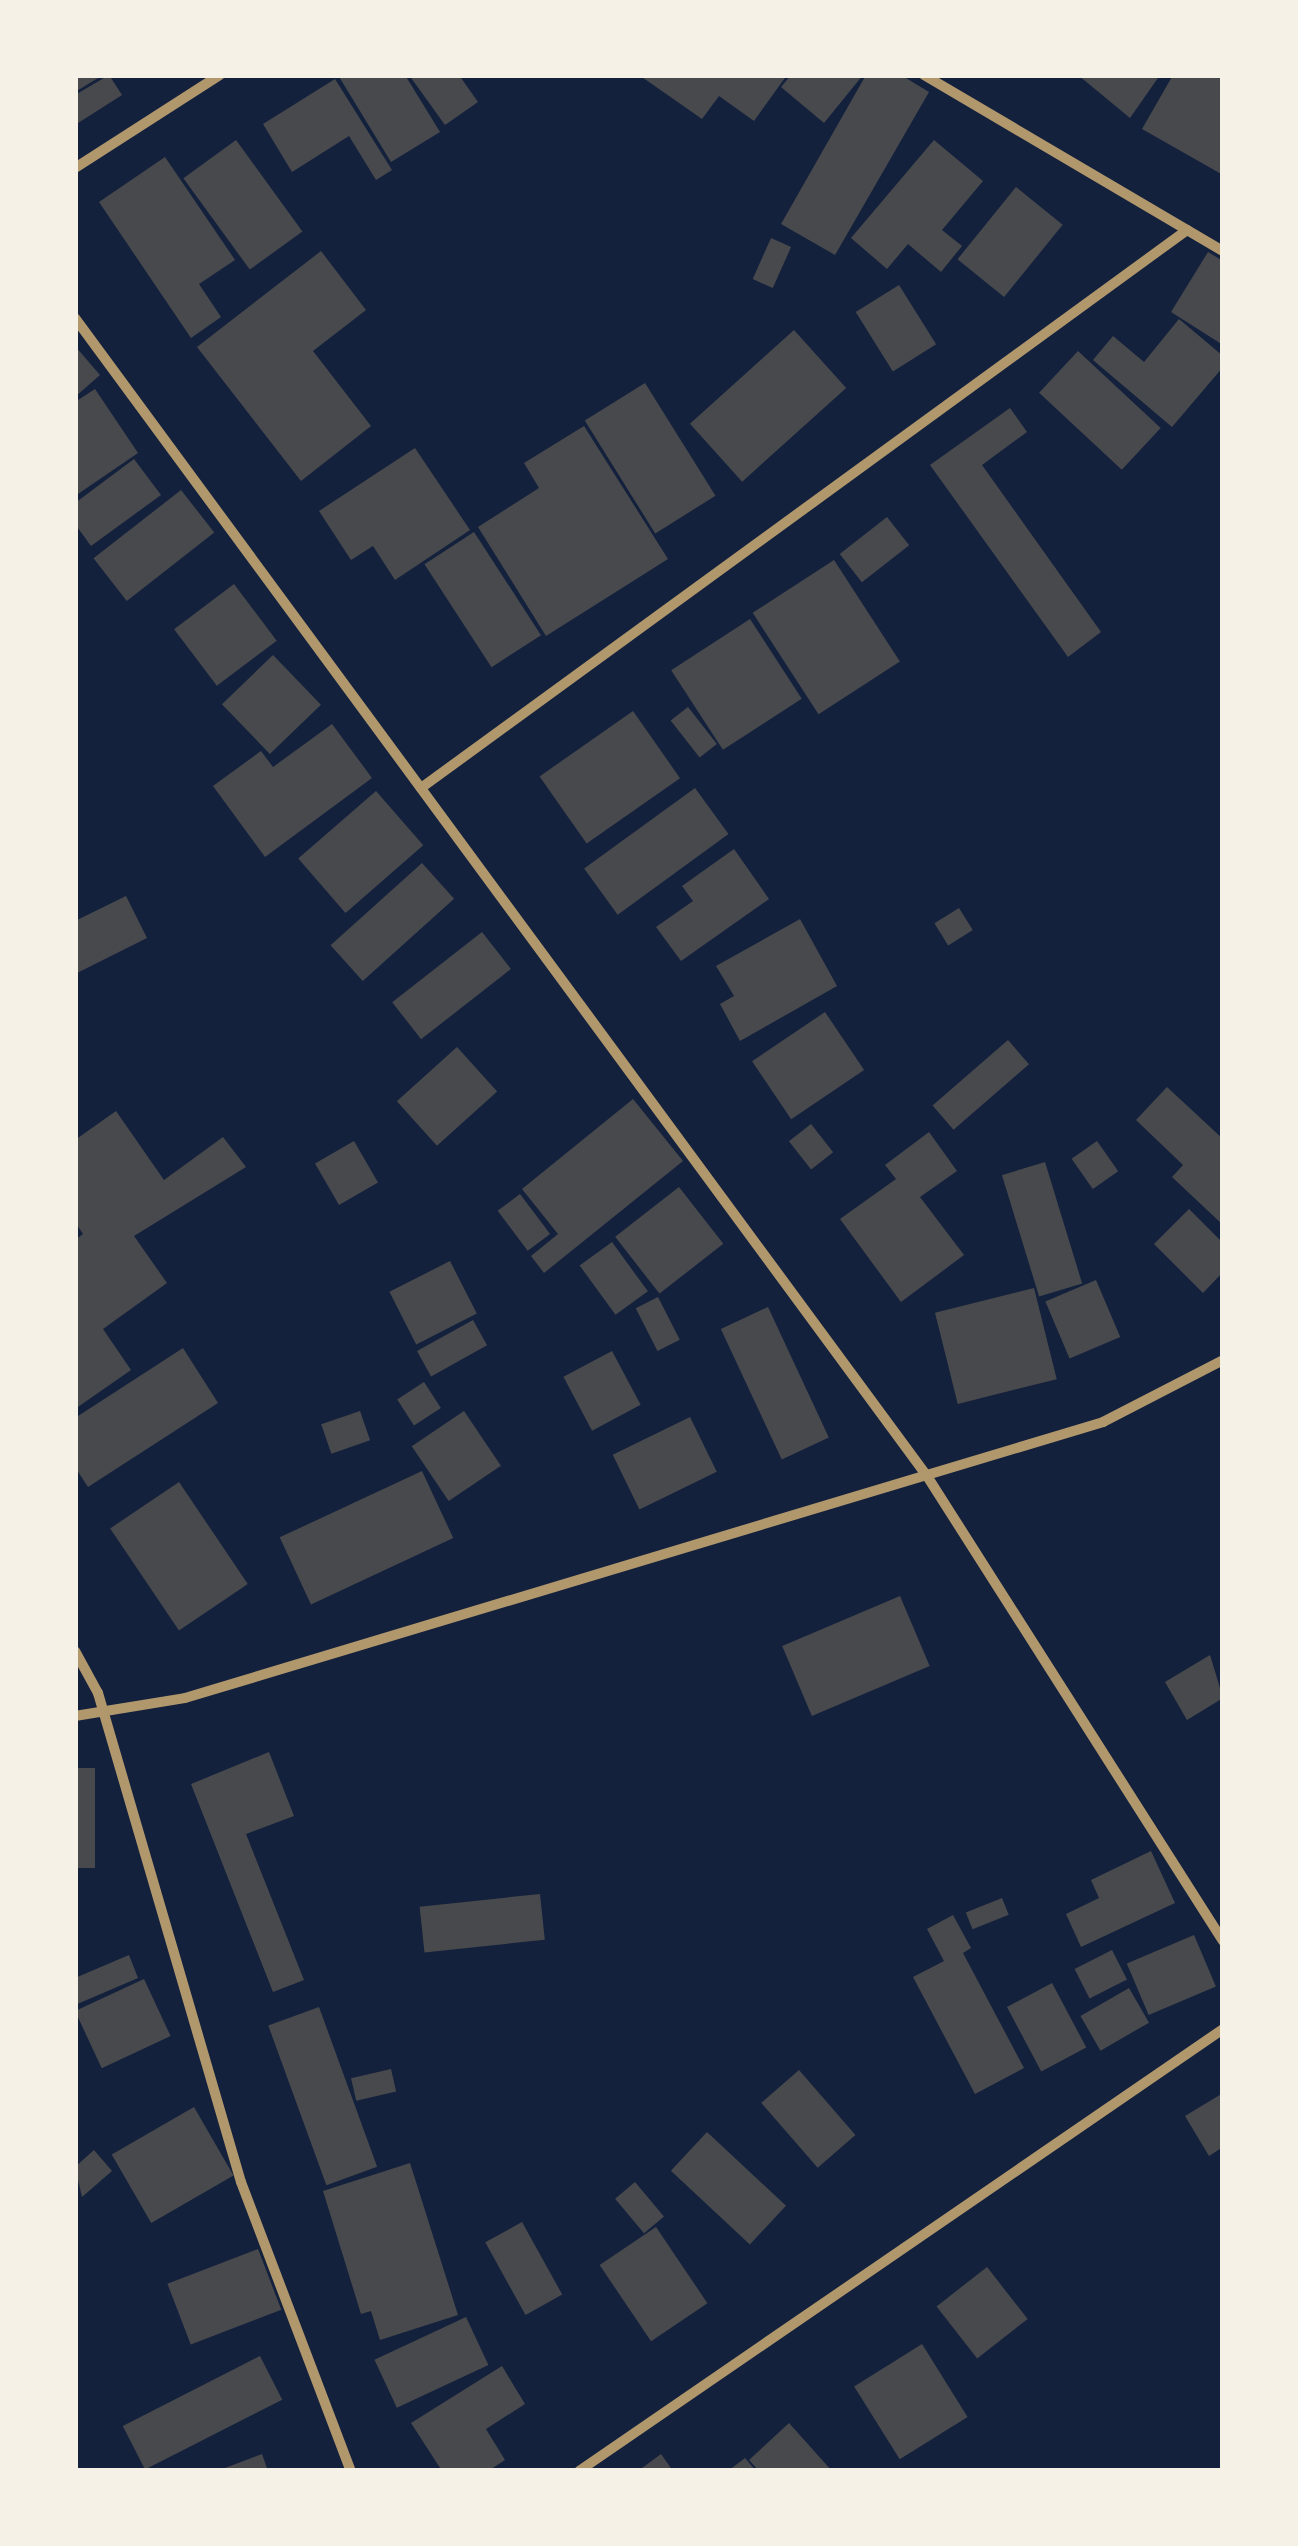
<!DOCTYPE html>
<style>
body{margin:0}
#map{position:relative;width:1298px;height:2546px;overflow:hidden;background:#14213d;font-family:Poppins,sans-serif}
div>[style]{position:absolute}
.building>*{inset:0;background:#48494c;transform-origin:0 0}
.minor>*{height:10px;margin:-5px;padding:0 5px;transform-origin:5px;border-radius:5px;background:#b1986c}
span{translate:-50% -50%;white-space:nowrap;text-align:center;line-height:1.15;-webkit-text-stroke:10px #f6f1e7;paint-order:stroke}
.frame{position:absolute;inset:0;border:78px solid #f6f1e7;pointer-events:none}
</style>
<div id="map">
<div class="building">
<i style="clip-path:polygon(75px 75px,103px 75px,75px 92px)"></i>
<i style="clip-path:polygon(109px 75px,122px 95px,75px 125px,75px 95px)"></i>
<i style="clip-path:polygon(338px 75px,405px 75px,440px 132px,391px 162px)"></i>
<i style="clip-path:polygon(409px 75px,459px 75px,478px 102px,445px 125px)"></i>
<i style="clip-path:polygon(639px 75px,787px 75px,754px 121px,719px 96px,702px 119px)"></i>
<i style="clip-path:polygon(791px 75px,863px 75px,824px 123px,781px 87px)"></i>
<i style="clip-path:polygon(866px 75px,901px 75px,929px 92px,835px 255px,781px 224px)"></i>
<i style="clip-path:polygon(1078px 75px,1160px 75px,1130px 118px)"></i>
<i style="clip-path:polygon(1173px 75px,1223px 75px,1223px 175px,1142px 129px)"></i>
<i style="clip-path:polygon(335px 79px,392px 170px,376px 180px,349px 136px,292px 172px,263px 124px)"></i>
<i style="left:236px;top:140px;width:113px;height:65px;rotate:54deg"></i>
<i style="clip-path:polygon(934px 140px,983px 181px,942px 230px,962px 246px,941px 272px,908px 244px,887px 269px,851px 238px)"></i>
<i style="clip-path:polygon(165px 157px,235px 260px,199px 284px,221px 317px,191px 338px,99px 202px)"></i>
<i style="left:1016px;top:187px;width:60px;height:93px;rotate:39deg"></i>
<i style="left:771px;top:238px;width:22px;height:45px;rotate:24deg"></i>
<i style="clip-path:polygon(321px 251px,366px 310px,313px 351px,371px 426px,301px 481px,197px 347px)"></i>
<i style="clip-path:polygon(1208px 252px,1223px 261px,1223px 345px,1171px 312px)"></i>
<i style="left:899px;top:285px;width:70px;height:51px;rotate:58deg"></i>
<i style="clip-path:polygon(1179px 319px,1223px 356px,1223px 367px,1172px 427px,1093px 360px,1113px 336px,1144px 362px)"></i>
<i style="left:794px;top:330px;width:78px;height:140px;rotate:48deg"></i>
<i style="clip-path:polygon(75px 346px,100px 375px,75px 397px)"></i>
<i style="left:1078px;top:351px;width:113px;height:57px;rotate:43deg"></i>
<i style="left:645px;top:383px;width:133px;height:71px;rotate:58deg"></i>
<i style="clip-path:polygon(95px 389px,138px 453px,75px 496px,75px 402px)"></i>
<i style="clip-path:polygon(1010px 408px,1027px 432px,982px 465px,1101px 632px,1068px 657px,930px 465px)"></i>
<i style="clip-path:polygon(584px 426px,668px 559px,546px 636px,478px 527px,539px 488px,524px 463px)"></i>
<i style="clip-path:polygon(415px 448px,470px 530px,395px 580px,373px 546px,351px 560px,319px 511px)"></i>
<i style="clip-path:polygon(134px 459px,161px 495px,91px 546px,75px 524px,75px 503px)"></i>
<i style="left:181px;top:490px;width:54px;height:111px;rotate:52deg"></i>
<i style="left:887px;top:517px;width:36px;height:60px;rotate:52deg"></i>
<i style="left:474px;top:532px;width:123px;height:59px;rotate:57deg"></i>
<i style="left:834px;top:560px;width:121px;height:97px;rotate:57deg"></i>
<i style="left:234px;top:584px;width:71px;height:75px;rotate:53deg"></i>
<i style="left:750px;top:619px;width:95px;height:94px;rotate:57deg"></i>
<i style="left:273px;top:655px;width:69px;height:71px;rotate:46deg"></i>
<i style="left:688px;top:707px;width:47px;height:22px;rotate:52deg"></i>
<i style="left:633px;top:711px;width:82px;height:114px;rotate:55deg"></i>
<i style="clip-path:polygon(332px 724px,372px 778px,265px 857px,213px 786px,261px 751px,273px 767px)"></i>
<i style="left:695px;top:788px;width:57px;height:137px;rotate:54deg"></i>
<i style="left:376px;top:791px;width:72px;height:103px;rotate:49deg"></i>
<i style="clip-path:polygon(734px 849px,769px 899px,681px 961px,656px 927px,693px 901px,682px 886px)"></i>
<i style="left:422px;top:863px;width:48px;height:123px;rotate:48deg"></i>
<i style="clip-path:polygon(126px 896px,147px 938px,75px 974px,75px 921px)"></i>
<i style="left:959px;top:908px;width:26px;height:29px;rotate:58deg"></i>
<i style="clip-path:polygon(800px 919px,837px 986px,740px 1041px,720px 1004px,734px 996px,716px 966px)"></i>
<i style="left:482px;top:932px;width:47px;height:114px;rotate:52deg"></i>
<i style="left:825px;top:1012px;width:70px;height:88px;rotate:56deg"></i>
<i style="left:1008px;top:1040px;width:32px;height:100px;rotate:49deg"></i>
<i style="left:457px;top:1047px;width:60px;height:81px;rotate:48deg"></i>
<i style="clip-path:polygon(1167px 1087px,1223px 1139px,1223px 1225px,1172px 1177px,1183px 1165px,1136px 1120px)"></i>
<i style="clip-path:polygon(633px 1099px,683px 1161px,544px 1273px,531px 1256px,558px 1234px,522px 1189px)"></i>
<i style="clip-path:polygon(116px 1111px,164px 1180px,223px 1137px,246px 1167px,134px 1236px,167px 1283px,103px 1329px,131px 1370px,75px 1409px,75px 1240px,83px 1234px,75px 1222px,75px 1140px)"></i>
<i style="left:811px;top:1124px;width:36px;height:28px;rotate:52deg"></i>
<i style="clip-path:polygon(929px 1132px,957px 1171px,920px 1197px,964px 1255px,901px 1302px,840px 1219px,896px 1179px,885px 1165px)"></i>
<i style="left:354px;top:1141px;width:48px;height:45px;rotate:60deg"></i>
<i style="left:1097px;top:1141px;width:37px;height:31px;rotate:55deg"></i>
<i style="left:1045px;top:1162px;width:127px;height:45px;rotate:73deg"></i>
<i style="left:679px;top:1187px;width:72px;height:81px;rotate:52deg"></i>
<i style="left:520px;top:1194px;width:50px;height:28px;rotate:53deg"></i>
<i style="clip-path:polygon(1189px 1209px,1223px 1243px,1223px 1272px,1203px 1293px,1154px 1244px)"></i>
<i style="left:612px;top:1242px;width:61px;height:40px;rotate:54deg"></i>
<i style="left:450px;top:1261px;width:59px;height:68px;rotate:63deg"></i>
<i style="left:1096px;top:1280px;width:62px;height:55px;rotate:67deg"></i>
<i style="left:1034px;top:1288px;width:94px;height:102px;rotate:76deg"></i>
<i style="left:658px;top:1297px;width:48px;height:25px;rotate:63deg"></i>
<i style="left:768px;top:1307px;width:144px;height:52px;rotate:65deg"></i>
<i style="left:473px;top:1320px;width:29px;height:64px;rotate:61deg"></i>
<i style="clip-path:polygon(183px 1348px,218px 1403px,88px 1487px,75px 1467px,75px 1418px)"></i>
<i style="left:612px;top:1351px;width:61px;height:55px;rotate:62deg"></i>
<i style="left:424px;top:1382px;width:31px;height:32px;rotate:57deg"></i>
<i style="left:360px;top:1411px;width:31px;height:41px;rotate:71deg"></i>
<i style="left:464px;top:1411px;width:66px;height:63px;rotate:56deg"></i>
<i style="left:690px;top:1417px;width:61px;height:86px;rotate:64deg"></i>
<i style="left:422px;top:1471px;width:74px;height:157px;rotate:65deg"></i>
<i style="left:179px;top:1482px;width:123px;height:83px;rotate:56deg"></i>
<i style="left:900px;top:1596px;width:76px;height:128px;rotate:67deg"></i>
<i style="clip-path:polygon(1210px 1655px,1223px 1698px,1187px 1720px,1165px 1682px)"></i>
<i style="clip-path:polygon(269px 1752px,294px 1816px,246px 1834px,304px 1980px,273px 1992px,191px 1784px)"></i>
<i style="left:75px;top:1768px;width:20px;height:100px"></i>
<i style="clip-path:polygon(1151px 1851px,1175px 1903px,1081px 1947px,1066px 1914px,1099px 1898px,1091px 1880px)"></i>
<i style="left:540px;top:1894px;width:46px;height:121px;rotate:84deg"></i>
<i style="left:1002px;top:1898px;width:18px;height:39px;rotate:68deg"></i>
<i style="clip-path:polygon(953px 1915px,971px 1948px,963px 1953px,1024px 2068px,975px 2094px,913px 1977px,944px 1961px,927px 1929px)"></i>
<i style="left:1194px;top:1935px;width:56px;height:73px;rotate:67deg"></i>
<i style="left:1112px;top:1950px;width:33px;height:42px;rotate:63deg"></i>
<i style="clip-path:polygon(129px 1955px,138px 1978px,75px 2005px,75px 1978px)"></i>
<i style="left:144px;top:1979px;width:63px;height:76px;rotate:65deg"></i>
<i style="left:1052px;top:1983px;width:73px;height:51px;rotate:62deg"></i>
<i style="left:1129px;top:1988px;width:40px;height:56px;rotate:60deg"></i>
<i style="left:319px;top:2007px;width:170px;height:54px;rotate:70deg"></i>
<i style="left:391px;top:2069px;width:23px;height:41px;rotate:77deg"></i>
<i style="left:799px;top:2070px;width:86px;height:50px;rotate:49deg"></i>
<i style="clip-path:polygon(1223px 2093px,1223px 2147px,1209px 2156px,1185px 2116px)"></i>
<i style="left:194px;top:2107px;width:79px;height:95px;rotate:60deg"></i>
<i style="left:707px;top:2132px;width:108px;height:53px;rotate:43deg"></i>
<i style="clip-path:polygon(94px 2150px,112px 2171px,82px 2197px,75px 2167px)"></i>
<i style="clip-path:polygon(410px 2163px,458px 2315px,380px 2340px,371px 2311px,361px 2314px,323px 2191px)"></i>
<i style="left:635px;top:2182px;width:45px;height:26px;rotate:50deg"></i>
<i style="left:522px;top:2222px;width:83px;height:42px;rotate:61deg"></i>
<i style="left:656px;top:2227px;width:92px;height:68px;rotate:56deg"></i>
<i style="left:258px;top:2249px;width:65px;height:97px;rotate:69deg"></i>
<i style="left:987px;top:2267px;width:66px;height:64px;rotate:52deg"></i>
<i style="left:466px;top:2317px;width:53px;height:101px;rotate:65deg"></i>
<i style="left:922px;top:2344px;width:86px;height:80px;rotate:58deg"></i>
<i style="left:260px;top:2356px;width:49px;height:154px;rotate:63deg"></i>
<i style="clip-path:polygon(502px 2366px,525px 2404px,486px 2429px,505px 2460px,488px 2471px,442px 2471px,411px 2423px)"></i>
<i style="clip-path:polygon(789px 2423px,832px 2471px,759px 2471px,749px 2460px)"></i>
<i style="clip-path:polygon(262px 2454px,268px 2471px,226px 2471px,225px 2468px)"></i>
<i style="clip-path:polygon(661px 2454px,673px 2471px,638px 2471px)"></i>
<i style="clip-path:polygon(745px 2458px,756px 2471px,728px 2471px)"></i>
</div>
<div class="minor">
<i style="left:924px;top:75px;width:347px;rotate:30.5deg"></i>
<i style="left:75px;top:168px;width:172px;rotate:-32.7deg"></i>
<i style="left:75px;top:318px;width:1438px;rotate:53.66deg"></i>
<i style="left:927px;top:1476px;width:551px;rotate:57.52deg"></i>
<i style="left:421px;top:788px;width:948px;rotate:-36.07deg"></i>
<i style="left:75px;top:1651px;width:48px;rotate:61.3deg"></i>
<i style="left:98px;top:1693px;width:509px;rotate:73.7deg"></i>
<i style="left:241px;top:2182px;width:309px;rotate:69.2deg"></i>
<i style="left:75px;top:1716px;width:111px;rotate:-9.3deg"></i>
<i style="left:185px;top:1698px;width:959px;rotate:-16.73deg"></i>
<i style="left:1103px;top:1422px;width:135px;rotate:-27.3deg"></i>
<i style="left:579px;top:2471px;width:781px;rotate:-34.46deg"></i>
</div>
<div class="frame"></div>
</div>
